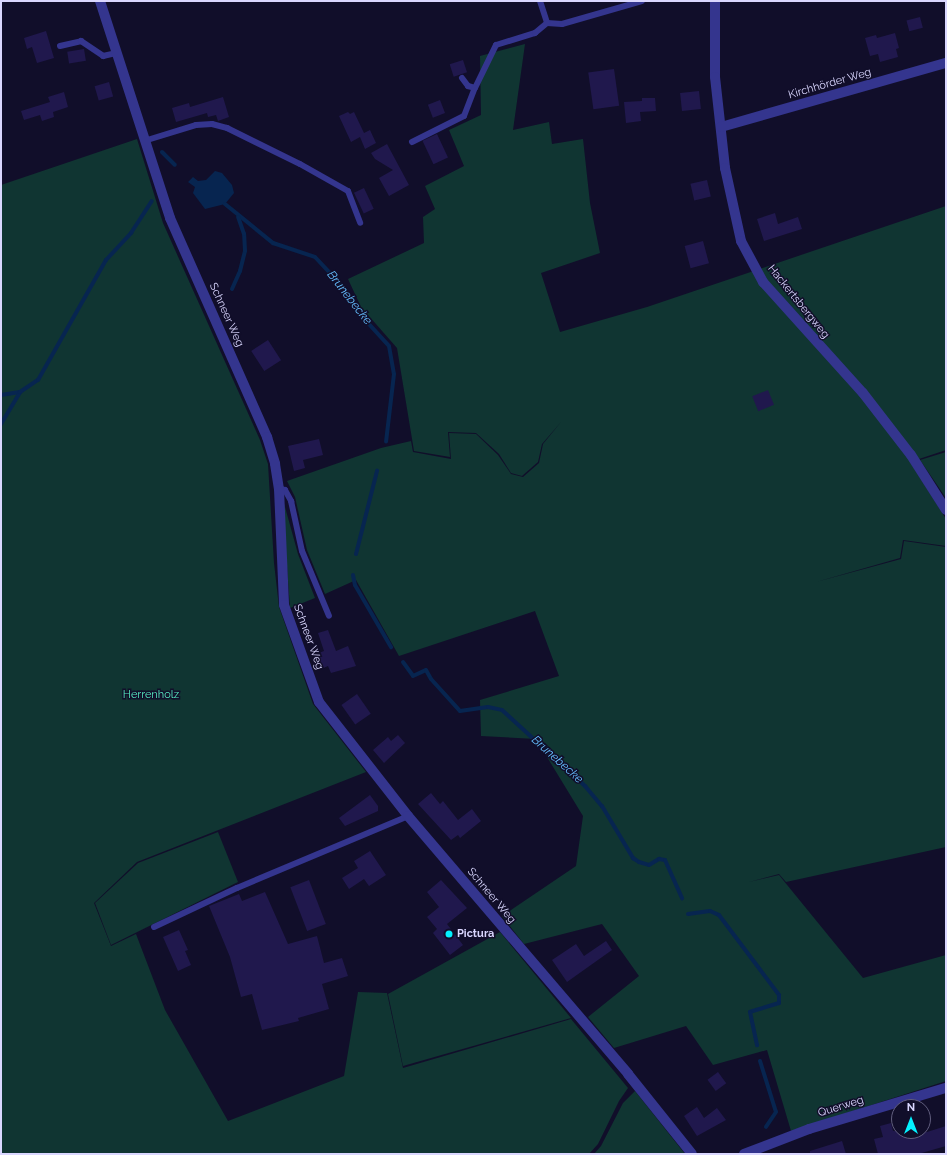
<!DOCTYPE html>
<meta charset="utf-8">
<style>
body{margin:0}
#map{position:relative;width:947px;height:1155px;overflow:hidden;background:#110e2a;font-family:Raleway,sans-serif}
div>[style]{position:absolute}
.green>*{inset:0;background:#103532}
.water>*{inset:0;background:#072550}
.stream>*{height:4px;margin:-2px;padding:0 2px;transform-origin:2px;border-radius:2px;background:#072550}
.building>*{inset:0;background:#20184d;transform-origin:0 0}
.lane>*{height:6px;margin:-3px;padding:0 3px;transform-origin:3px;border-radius:3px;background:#34358e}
.street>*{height:10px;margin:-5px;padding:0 5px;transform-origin:5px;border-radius:5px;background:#34358e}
.dots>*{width:11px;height:11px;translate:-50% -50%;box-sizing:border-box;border:2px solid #110e2a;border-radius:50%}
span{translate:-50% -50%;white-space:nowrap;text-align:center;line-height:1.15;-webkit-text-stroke:3px #110e2a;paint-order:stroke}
.street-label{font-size:11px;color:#dad7ff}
.park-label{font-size:11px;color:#56ecc0}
.poi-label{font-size:11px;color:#dad7ff;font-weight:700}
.left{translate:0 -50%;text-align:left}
.water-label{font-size:12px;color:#65bfff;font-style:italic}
.frame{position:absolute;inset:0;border:2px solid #dad7ff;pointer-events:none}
.north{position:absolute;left:891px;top:1099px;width:40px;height:40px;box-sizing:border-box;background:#110e2a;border:1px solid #615e7f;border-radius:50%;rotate:0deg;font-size:11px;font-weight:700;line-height:16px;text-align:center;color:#dad7ff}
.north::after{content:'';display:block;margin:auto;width:14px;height:18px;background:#03f1ff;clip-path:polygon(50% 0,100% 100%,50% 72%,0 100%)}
</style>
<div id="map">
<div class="green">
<i style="clip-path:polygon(525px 44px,513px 130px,549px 122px,552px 144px,583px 139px,590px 203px,600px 253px,541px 273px,560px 332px,647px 307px,946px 206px,946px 450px,910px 462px,946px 519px,946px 546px,903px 540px,900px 558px,816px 582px,901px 559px,904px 541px,946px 547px,946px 847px,786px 882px,779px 874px,749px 882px,779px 875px,863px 978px,946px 955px,946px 1081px,791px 1131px,767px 1050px,713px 1065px,686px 1026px,614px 1048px,588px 1017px,639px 976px,602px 924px,524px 944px,502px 916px,576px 866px,583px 816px,536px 739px,481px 736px,480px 700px,559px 676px,535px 611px,399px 656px,356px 580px,325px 594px,307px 550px,295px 497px,287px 481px,381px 448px,411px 441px,413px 452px,451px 459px,449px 433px,476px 434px,498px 455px,511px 474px,523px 477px,539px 463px,543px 444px,561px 422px,542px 444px,538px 462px,522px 476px,511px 473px,499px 454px,476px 433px,448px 432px,450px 457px,414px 451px,397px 348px,361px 307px,348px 279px,424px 243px,423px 217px,435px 209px,425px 186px,464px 166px,449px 130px,481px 115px,480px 56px)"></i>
<i style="clip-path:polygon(137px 139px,163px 223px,260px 440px,268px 464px,274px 563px,279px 607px,313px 704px,366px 772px,137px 862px,94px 903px,111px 946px,136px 934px,165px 1010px,228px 1121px,344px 1076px,358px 992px,387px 993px,403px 1068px,571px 1019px,628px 1088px,619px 1101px,598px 1144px,589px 1154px,1px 1154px,1px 185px)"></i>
<i style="clip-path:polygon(946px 452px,946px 498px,920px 460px)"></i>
<i style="clip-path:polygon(282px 496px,298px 554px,315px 598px,290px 608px)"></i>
<i style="clip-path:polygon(218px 832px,238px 882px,111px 945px,95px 903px,138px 863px)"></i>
<i style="clip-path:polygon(500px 932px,571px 1018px,403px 1066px,388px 994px)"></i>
<i style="clip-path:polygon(635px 1091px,685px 1154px,594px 1154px,601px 1146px,623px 1103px)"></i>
</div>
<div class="water">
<i style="clip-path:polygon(215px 171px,222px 173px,232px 185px,234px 193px,225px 204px,205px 209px,193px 193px,195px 187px,188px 182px,193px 177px,198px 181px,206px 180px)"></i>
</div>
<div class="stream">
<i style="left:162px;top:152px;width:18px;rotate:45deg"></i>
<i style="left:225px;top:204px;width:62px;rotate:39.1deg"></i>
<i style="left:273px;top:243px;width:44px;rotate:18.4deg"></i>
<i style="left:315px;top:257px;width:41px;rotate:47deg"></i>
<i style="left:343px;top:287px;width:28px;rotate:60deg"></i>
<i style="left:357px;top:311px;width:47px;rotate:47.6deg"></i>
<i style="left:389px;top:346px;width:28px;rotate:80deg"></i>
<i style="left:394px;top:374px;width:68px;rotate:96.7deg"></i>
<i style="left:232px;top:289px;width:20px;rotate:-66deg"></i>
<i style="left:240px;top:271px;width:21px;rotate:-76deg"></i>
<i style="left:245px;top:251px;width:17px;rotate:-93deg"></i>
<i style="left:244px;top:234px;width:18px;rotate:-109deg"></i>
<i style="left:1px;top:395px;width:19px;rotate:-9deg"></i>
<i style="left:1px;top:424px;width:37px;rotate:-59deg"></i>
<i style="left:20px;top:392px;width:22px;rotate:-34deg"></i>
<i style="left:38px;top:380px;width:138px;rotate:-60.5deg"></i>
<i style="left:106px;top:260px;width:37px;rotate:-47deg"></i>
<i style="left:131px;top:233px;width:38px;rotate:-57deg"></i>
<i style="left:356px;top:554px;width:86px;rotate:-75.8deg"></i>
<i style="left:353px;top:575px;width:10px;rotate:79deg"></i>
<i style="left:355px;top:585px;width:72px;rotate:59.9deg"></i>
<i style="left:403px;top:662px;width:17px;rotate:54deg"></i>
<i style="left:413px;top:676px;width:14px;rotate:-25deg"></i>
<i style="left:426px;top:670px;width:10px;rotate:61deg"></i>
<i style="left:431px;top:679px;width:43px;rotate:47.8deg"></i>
<i style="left:460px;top:711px;width:28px;rotate:-8deg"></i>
<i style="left:488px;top:707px;width:14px;rotate:12deg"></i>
<i style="left:502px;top:710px;width:113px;rotate:42.5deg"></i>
<i style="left:585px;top:786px;width:26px;rotate:50deg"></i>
<i style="left:602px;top:806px;width:61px;rotate:59.2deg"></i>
<i style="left:633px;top:858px;width:7px;rotate:34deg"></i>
<i style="left:639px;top:862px;width:10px;rotate:17deg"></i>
<i style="left:649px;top:865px;width:12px;rotate:-31deg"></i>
<i style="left:659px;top:859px;width:6px;rotate:9deg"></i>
<i style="left:665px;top:860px;width:42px;rotate:65.9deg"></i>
<i style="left:688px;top:914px;width:22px;rotate:-8deg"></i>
<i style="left:710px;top:911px;width:10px;rotate:24deg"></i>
<i style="left:719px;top:915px;width:100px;rotate:53.1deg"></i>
<i style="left:779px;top:995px;width:8px;rotate:90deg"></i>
<i style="left:779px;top:1003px;width:30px;rotate:163deg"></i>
<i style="left:750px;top:1012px;width:34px;rotate:78deg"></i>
<i style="left:760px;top:1061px;width:53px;rotate:72.6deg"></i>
<i style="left:776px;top:1112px;width:18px;rotate:124deg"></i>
</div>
<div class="building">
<i style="left:920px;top:17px;width:11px;height:14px;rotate:75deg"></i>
<i style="clip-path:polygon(46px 31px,54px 58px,37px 63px,32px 47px,27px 49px,24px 38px)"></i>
<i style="clip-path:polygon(895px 33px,899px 48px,896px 49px,898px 57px,880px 62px,878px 54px,870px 56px,865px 38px,876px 35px,877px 38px)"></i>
<i style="left:84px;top:49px;width:12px;height:17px;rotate:81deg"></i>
<i style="left:463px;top:60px;width:13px;height:14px;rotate:72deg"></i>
<i style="left:614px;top:69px;width:37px;height:26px;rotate:82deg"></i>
<i style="left:109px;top:82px;width:15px;height:15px;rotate:74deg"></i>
<i style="left:699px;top:91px;width:18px;height:19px;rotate:84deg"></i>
<i style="clip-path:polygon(64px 92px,68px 107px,53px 112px,54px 117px,42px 121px,40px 115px,24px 120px,21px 111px,50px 102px,48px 97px)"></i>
<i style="clip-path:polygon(223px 97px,229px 117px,218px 121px,216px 115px,208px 117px,207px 113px,176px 122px,172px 108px,189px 103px,190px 107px)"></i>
<i style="clip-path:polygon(642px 98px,655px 98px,656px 111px,640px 112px,641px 121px,626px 123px,624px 102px,642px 101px)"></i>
<i style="left:440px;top:100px;width:14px;height:13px;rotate:69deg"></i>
<i style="clip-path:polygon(348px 112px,350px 114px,354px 112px,364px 133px,370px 130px,376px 143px,365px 149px,360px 137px,351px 142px,339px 116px)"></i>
<i style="left:437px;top:134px;width:26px;height:16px;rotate:65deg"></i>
<i style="clip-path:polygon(387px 144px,409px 185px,389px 196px,379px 178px,393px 170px,375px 159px,371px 153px)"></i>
<i style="left:707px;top:180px;width:17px;height:17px;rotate:77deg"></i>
<i style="left:364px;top:188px;width:23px;height:11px;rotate:65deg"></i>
<i style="clip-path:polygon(775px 213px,778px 224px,798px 217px,802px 229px,764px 241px,757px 219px)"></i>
<i style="left:703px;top:241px;width:23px;height:19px;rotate:75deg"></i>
<i style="left:268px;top:340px;width:24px;height:20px;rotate:57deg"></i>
<i style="left:768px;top:390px;width:16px;height:17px;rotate:68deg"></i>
<i style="clip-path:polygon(319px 439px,323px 455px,303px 460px,305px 468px,294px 471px,288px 446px)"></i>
<i style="clip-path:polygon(328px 630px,336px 651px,348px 646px,356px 666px,331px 673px,328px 666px,321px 669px,316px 654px,324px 651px,318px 633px)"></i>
<i style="left:357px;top:694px;width:24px;height:19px;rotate:55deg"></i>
<i style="clip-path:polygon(398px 735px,405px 743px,384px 763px,373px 750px,388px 737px,391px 741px)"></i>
<i style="clip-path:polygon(431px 793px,440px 804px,443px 801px,458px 820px,472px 809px,481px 821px,460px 838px,458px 835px,451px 840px,418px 804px)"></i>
<i style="clip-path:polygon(370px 795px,378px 806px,378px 811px,345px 826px,339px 818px)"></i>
<i style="clip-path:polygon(370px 851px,386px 875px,369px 886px,364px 879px,349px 889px,342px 878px,358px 868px,354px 861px)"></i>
<i style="left:309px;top:880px;width:47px;height:20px;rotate:69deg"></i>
<i style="clip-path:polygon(441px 880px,467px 908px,447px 924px,463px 945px,450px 955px,433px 933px,437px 929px,427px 917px,439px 907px,427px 892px)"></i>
<i style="clip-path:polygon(265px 892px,288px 944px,317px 936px,324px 963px,342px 958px,348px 976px,322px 984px,329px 1009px,298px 1018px,299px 1021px,262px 1030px,252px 994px,241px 997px,230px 957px,209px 906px,239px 894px,242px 901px)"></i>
<i style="clip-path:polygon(179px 930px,188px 950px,185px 951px,191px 965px,178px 971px,163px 937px)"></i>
<i style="clip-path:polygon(606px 941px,612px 950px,567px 982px,552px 960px,576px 944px,584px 956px)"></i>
<i style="left:718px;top:1072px;width:14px;height:13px;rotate:54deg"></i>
<i style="clip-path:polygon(697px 1107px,704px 1118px,717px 1108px,726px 1120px,697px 1136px,684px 1116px)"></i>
<i style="clip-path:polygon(891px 1123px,893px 1131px,927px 1132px,946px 1126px,946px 1146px,918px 1154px,878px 1154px,874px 1139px,883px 1137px,880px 1126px)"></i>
<i style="clip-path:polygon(842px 1141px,846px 1154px,810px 1154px,810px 1151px)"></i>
</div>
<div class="lane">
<i style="left:540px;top:1px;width:23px;rotate:72deg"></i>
<i style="left:547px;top:23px;width:15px;rotate:4deg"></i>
<i style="left:562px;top:24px;width:83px;rotate:-16deg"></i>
<i style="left:60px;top:46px;width:22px;rotate:-13deg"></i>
<i style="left:81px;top:41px;width:27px;rotate:34deg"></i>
<i style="left:103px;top:56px;width:13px;rotate:-13deg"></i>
<i style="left:462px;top:78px;width:10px;rotate:53deg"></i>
<i style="left:468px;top:86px;width:7px;rotate:16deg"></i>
<i style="left:475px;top:88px;width:48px;rotate:-64deg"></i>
<i style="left:496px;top:45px;width:41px;rotate:-17.1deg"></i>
<i style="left:535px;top:33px;width:16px;rotate:-40deg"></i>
<i style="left:144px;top:141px;width:54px;rotate:-17.1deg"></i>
<i style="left:196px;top:125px;width:16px;rotate:-4deg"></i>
<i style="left:212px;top:124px;width:16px;rotate:15deg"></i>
<i style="left:227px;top:128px;width:81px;rotate:26.3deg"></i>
<i style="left:300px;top:164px;width:55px;rotate:29.4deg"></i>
<i style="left:348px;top:191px;width:34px;rotate:69deg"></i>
<i style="left:412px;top:142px;width:58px;rotate:-26.6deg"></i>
<i style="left:464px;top:116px;width:30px;rotate:-69deg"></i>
<i style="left:279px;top:489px;width:6px;rotate:9deg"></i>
<i style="left:285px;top:490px;width:13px;rotate:61deg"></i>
<i style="left:291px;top:501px;width:51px;rotate:77.6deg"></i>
<i style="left:302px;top:551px;width:70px;rotate:67.4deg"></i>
<i style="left:154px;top:927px;width:92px;rotate:-25.2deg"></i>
<i style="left:237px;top:888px;width:186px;rotate:-22.8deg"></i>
</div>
<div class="street">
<i style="left:100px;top:1px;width:228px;rotate:72.1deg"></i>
<i style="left:170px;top:218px;width:240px;rotate:66.1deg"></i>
<i style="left:267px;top:437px;width:28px;rotate:73deg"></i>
<i style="left:275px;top:464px;width:25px;rotate:81deg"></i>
<i style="left:279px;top:489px;width:116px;rotate:87.5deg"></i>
<i style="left:284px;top:605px;width:103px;rotate:70.2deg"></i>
<i style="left:319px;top:702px;width:145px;rotate:52deg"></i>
<i style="left:408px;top:816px;width:339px;rotate:49.5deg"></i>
<i style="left:628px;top:1074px;width:102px;rotate:51.3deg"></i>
<i style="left:715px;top:1px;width:76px;rotate:90deg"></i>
<i style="left:715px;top:77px;width:92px;rotate:83.7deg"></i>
<i style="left:725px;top:168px;width:75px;rotate:77.6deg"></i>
<i style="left:741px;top:241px;width:47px;rotate:61.8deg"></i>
<i style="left:763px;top:282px;width:149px;rotate:48deg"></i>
<i style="left:863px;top:393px;width:78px;rotate:52.3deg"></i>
<i style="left:911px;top:455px;width:65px;rotate:57.5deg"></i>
<i style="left:721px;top:127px;width:234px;rotate:-15.9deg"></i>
<i style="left:744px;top:1154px;width:70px;rotate:-21deg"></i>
<i style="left:809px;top:1129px;width:143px;rotate:-16.7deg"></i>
</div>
<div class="dots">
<i style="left:449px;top:934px;background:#03f1ff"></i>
</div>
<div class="street-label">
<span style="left:830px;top:84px;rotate:-16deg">Kirchhörder Weg</span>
<span style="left:798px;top:302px;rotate:51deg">Hackertsbergweg</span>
<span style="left:226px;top:315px;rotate:66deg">Schneer Weg</span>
<span style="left:308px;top:637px;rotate:70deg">Schneer Weg</span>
<span style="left:491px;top:896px;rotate:50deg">Schneer Weg</span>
<span style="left:841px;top:1107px;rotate:-17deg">Querweg</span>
</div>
<div class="park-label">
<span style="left:151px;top:695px">Herrenholz</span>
</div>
<div class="poi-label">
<span class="left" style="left:457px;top:934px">Pictura</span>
</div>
<div class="water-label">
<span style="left:349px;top:298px;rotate:52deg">Brunebecke</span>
<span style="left:557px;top:760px;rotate:42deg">Brunebecke</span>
</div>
<div class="frame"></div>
<div class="north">N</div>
</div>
